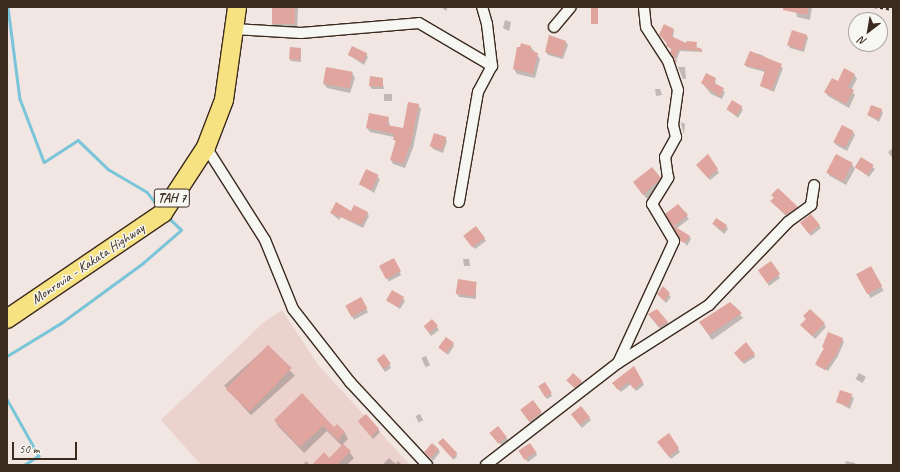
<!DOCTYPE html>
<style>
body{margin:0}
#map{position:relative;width:900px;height:472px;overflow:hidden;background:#f1e6e1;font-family:Caveat,sans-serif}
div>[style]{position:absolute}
.built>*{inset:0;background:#ecd2cd}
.shadow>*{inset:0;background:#0003;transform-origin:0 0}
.stream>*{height:2.5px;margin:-1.25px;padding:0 1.25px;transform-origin:1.25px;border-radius:1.25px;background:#7ac5d9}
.building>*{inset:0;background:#dfa59e;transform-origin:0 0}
.path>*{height:1.5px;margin-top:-0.75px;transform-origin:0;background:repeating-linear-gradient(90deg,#3b2a1e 0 3px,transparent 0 6px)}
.roads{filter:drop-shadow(1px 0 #3b2a1e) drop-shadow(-1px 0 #3b2a1e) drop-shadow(0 1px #3b2a1e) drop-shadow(0 -1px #3b2a1e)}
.street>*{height:10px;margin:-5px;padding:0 5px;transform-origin:5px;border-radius:5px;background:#f6f6f2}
.highway>*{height:18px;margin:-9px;padding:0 9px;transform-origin:9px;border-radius:9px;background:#f7e281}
span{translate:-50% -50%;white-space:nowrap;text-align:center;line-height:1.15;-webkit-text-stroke:3px #f6f6f2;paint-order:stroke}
.shield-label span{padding:1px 3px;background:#f6f6f2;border:1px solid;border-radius:3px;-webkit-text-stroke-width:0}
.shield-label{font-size:13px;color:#3b2a1e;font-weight:700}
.street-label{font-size:14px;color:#3b2a1e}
.frame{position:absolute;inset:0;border:8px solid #3b2a1e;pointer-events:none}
.north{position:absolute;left:848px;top:12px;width:40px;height:40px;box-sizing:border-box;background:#f6f6f2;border:1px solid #aba49d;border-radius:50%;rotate:211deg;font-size:11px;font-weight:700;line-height:16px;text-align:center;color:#3b2a1e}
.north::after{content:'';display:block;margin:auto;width:14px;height:18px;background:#3b2a1e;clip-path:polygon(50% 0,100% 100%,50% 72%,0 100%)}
.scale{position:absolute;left:12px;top:442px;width:65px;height:18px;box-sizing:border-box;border:2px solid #3b2a1e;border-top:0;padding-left:5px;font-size:12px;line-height:14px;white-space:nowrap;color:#3b2a1e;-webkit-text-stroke:3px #f6f6f2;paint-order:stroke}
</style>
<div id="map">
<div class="built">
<i style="clip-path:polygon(282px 310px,319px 366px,410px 465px,201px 465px,161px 420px,263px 323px)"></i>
</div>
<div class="shadow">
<i style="clip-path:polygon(273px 7px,298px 7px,297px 30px,275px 29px,272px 24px)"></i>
<i style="clip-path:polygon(441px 7px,448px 7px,446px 11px)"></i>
<i style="clip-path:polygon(795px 7px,812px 7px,810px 20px,797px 17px)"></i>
<i style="clip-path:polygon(505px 20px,511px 22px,509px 31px,503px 28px)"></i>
<i style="clip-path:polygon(664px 25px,674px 30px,673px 38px,687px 44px,696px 43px,697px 48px,703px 52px,680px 51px,676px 61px,678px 65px,671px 52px,672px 51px,660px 34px)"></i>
<i style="clip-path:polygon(806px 35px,808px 38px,804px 52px,790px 48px,789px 45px)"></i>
<i style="clip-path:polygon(566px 42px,568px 45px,563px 59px,548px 55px,546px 52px)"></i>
<i style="clip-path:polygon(530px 46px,540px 59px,535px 78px,517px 74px,514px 69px)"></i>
<i style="clip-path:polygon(301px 49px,301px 62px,291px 61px,290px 58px)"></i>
<i style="clip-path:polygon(751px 52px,762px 55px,783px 68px,774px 92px,761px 86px,765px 72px,747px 67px,745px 65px)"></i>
<i style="clip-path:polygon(366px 54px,368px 57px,364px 65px,349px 55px)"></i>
<i style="clip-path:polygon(678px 67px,685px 67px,686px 79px,683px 79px)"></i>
<i style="clip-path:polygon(352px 73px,355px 78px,350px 93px,327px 88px,324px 84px)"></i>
<i style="clip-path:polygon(854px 74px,857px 79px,851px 90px,855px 95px,849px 108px,828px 96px,825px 92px)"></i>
<i style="clip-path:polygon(382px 79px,384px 89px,372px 89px,370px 86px)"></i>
<i style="clip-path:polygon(715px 79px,716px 85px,725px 92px,722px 99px,711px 94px,702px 83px)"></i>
<i style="clip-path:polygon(655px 89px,660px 89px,662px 95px,656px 96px)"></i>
<i style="left:384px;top:94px;width:8px;height:7px"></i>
<i style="clip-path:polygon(418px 105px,421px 109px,413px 148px,405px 168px,393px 164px,391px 160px,396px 144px,394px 137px,370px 132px,367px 128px,388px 118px,390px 126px,404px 129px)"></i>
<i style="clip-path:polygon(741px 107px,743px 110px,738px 118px,728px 110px)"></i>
<i style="clip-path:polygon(881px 110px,883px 113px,879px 122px,868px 115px)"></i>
<i style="clip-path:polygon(681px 122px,685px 124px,684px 134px,683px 132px)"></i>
<i style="clip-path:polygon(853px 132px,855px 135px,847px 151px,836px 145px,834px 142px)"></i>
<i style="clip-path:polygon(445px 138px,447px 141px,443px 153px,433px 149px,431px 146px)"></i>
<i style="clip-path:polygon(893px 148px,893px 159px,888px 152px)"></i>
<i style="clip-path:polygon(708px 155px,719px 173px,710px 180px,699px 168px)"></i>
<i style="clip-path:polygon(861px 158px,875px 169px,869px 177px,856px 167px,846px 185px,830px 176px,827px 172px,852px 164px,855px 169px)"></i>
<i style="clip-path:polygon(367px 171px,380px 179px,374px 193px,360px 184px)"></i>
<i style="clip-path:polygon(660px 178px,662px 183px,647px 199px,637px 187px)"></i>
<i style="clip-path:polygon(771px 201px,797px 207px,799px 210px,788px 218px)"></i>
<i style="clip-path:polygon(678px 205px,689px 219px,676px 229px,689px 236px,691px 239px,687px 246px,667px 214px)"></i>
<i style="clip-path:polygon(331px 213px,367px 213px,369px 216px,363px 228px,341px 217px,339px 220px)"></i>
<i style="clip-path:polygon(713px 224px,726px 226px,728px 229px,724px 234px)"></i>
<i style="clip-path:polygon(819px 225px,821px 228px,811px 236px,803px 226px)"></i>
<i style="clip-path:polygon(484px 238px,486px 241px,475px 249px,467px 239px)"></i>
<i style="left:393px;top:259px;width:18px;height:14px;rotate:63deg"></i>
<i style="clip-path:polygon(463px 259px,469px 259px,470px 266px,464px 266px)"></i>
<i style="clip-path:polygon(771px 262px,780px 278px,769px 286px,760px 270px)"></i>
<i style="left:871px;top:268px;width:26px;height:15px;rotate:61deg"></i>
<i style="clip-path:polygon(476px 282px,476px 299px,459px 297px,457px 294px)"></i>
<i style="clip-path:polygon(663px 288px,671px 297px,666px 303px,658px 294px)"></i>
<i style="clip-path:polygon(403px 298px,405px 301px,400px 309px,388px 300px)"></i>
<i style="left:361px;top:299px;width:15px;height:16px;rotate:62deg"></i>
<i style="clip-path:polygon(730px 303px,743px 318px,712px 340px,703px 327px)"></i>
<i style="clip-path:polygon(649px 315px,667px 322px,669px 325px,661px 330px)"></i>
<i style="clip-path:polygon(432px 320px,439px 330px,431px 336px,426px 329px)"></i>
<i style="clip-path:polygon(807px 320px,824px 324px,826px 327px,815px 339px,802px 325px)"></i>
<i style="clip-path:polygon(842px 339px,844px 342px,838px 356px,828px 371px,817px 366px,825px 350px,823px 347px)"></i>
<i style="clip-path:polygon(453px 343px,454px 346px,448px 355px,439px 347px)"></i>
<i style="left:268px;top:346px;width:40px;height:59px;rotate:48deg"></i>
<i style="clip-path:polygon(754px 354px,755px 357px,744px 364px,737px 356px)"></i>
<i style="clip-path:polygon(384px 355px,391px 368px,385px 372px,377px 360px)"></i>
<i style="left:426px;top:356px;width:10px;height:5px;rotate:66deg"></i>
<i style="clip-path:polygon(634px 367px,644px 385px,636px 391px,631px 384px,621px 392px,615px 386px)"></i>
<i style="left:859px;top:373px;width:8px;height:7px;rotate:30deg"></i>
<i style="clip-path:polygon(581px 382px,583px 385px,577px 390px,569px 383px)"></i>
<i style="clip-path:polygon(545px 383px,552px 396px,547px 399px,539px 386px)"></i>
<i style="clip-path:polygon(841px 391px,854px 398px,850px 409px,837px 402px)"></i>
<i style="clip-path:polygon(302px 395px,334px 428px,337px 425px,345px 433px,348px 439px,343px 444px,354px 458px,347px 465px,313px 465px,329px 459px,342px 446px,327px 431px,304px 453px,278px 426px,275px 420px)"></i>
<i style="clip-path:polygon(533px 401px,543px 416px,531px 424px,523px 413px)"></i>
<i style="left:420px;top:414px;width:7px;height:5px;rotate:63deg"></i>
<i style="clip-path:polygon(589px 417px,591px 420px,582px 428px,574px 418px)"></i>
<i style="clip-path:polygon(359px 422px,378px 429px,380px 432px,373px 439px)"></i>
<i style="clip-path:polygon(498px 427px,508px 440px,502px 446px,493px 436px)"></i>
<i style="clip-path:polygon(669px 435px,680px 452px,671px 459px,660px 445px)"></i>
<i style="clip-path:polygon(439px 443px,456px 453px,457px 456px,454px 460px)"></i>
<i style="clip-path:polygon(438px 449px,440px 452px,433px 461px,425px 452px)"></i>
<i style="clip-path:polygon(536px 452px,537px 455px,528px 462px,522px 455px)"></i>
<i style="clip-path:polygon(389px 458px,396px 464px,398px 461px,402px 465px,382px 465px)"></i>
<i style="clip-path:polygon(306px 461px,310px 465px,303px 465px)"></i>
<i style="clip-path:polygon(846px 461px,855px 463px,856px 465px,845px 465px)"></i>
</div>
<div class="stream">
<i style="left:8px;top:7px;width:93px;rotate:82.6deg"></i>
<i style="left:20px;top:99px;width:67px;rotate:69.1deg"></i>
<i style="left:44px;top:162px;width:40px;rotate:-32.9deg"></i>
<i style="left:78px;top:140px;width:42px;rotate:44deg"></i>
<i style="left:108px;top:169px;width:45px;rotate:30.5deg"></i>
<i style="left:147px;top:192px;width:18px;rotate:52deg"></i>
<i style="left:7px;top:356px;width:63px;rotate:-31.4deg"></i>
<i style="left:61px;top:323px;width:102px;rotate:-36.2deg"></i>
<i style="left:143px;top:263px;width:50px;rotate:-41deg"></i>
<i style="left:181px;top:230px;width:18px;rotate:-137deg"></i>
<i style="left:7px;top:399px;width:65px;rotate:60.7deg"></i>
<i style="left:39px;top:456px;width:17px;rotate:147deg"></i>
</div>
<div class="building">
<i style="left:272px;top:7px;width:23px;height:17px"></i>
<i style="left:591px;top:7px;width:7px;height:17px"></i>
<i style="clip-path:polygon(783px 7px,809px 7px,807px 15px,783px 10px)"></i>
<i style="clip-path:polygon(664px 24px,674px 29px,671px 36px,686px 43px,687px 41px,697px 42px,696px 47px,702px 49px,702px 51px,679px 49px,674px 59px,677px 61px,676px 63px,670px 52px,672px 49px,666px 46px,667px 43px,659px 35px)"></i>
<i style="left:792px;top:30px;width:16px;height:16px;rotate:18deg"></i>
<i style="clip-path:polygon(549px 35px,566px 41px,562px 57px,545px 52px)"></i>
<i style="clip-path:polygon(521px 43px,531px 46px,530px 50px,538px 53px,533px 74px,513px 69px,517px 47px,520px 47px)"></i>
<i style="left:352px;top:46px;width:17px;height:10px;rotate:25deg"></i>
<i style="left:290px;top:47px;width:11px;height:12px;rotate:5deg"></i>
<i style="clip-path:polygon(750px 51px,782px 64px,772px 90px,760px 86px,765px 70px,744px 65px)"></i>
<i style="left:326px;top:67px;width:27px;height:17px;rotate:10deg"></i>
<i style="clip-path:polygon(844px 68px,855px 74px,848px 87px,854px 90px,846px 104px,824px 92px,832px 78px,838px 81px)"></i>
<i style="clip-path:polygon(706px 73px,716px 78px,714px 83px,724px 88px,720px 97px,701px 83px)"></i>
<i style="clip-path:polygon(370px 76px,383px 78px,383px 87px,369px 86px)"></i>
<i style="left:732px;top:100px;width:12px;height:11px;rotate:31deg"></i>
<i style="clip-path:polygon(408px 102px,419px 104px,411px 143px,403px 164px,390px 160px,396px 140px,393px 140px,394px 134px,366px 128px,369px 113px,389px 117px,387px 125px,403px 128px)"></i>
<i style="left:871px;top:105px;width:12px;height:11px;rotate:20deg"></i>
<i style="left:842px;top:125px;width:13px;height:19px;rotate:27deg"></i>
<i style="left:434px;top:133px;width:13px;height:14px;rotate:18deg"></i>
<i style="clip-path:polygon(708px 154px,718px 169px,708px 178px,696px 165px)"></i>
<i style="left:836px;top:154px;width:19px;height:21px;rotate:28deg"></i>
<i style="left:861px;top:157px;width:15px;height:12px;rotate:32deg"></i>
<i style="clip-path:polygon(652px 167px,661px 178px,643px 195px,633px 182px)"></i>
<i style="left:366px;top:169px;width:14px;height:17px;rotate:25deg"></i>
<i style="clip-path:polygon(778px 188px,798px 207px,786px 215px,770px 201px,774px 198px,771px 195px)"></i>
<i style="clip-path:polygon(336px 202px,351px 211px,354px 205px,368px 212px,362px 225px,330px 213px)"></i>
<i style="clip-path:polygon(678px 204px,688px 215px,674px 226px,690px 236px,685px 243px,680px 241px,665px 214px)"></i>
<i style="left:811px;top:214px;width:14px;height:14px;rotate:51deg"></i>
<i style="left:716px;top:218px;width:13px;height:7px;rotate:32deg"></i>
<i style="left:476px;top:226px;width:15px;height:16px;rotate:53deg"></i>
<i style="left:394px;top:258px;width:15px;height:17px;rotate:62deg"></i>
<i style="left:771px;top:261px;width:16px;height:16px;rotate:55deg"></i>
<i style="left:871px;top:266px;width:23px;height:17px;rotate:61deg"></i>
<i style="left:458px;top:279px;width:19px;height:15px;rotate:9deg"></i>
<i style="clip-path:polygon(663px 286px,670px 293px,664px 301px,657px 294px)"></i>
<i style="left:392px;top:290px;width:14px;height:12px;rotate:30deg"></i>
<i style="left:361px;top:297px;width:13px;height:18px;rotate:61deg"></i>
<i style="clip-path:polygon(730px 302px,742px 313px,709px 335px,699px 322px)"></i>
<i style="clip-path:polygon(657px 309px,668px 322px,659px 327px,648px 314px)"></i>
<i style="clip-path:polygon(810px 309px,825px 323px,812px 336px,800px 325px,806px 319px,803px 316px)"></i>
<i style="left:432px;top:319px;width:9px;height:11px;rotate:49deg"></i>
<i style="clip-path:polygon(828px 332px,843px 338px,837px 353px,825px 370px,815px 364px,824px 348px,822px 347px)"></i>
<i style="left:446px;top:337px;width:10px;height:13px;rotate:37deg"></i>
<i style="clip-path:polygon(746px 342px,755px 354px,742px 362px,734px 353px)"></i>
<i style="left:268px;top:345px;width:33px;height:61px;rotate:44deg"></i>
<i style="left:384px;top:354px;width:12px;height:9px;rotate:55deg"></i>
<i style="clip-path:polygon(634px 366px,643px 382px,634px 389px,628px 382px,618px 390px,612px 383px)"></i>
<i style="left:573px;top:373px;width:12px;height:10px;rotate:42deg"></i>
<i style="left:545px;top:382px;width:13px;height:8px;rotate:58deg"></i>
<i style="left:840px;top:390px;width:13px;height:13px;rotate:18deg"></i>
<i style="clip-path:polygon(302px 393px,334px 427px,337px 424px,345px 432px,338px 440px,323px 426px,300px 447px,274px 420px)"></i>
<i style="left:533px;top:400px;width:15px;height:16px;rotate:53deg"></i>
<i style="left:581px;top:406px;width:14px;height:13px;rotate:51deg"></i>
<i style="left:366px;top:414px;width:20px;height:11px;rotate:49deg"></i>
<i style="left:498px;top:426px;width:14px;height:11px;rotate:51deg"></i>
<i style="clip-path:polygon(669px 433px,679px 448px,669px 457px,657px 442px)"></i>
<i style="left:443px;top:438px;width:21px;height:7px;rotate:47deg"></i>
<i style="left:432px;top:443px;width:9px;height:12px;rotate:41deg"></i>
<i style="left:530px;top:443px;width:11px;height:14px;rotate:56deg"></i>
<i style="clip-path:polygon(343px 444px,351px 451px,337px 465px,312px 465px,324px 452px,329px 458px)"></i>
</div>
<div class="path">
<i style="left:874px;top:7px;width:19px;rotate:9deg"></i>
</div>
<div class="roads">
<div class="street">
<i style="left:554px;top:27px;width:26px;rotate:-50deg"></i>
<i style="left:234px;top:29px;width:67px;rotate:3.4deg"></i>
<i style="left:301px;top:33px;width:118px;rotate:-4.8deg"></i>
<i style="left:419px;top:23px;width:85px;rotate:30.5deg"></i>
<i style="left:206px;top:147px;width:110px;rotate:57.6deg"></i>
<i style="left:265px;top:240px;width:74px;rotate:67.9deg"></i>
<i style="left:293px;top:309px;width:93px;rotate:52deg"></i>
<i style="left:350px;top:382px;width:113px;rotate:47.1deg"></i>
<i style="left:459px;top:202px;width:112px;rotate:-80.2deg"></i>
<i style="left:478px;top:92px;width:30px;rotate:-62deg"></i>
<i style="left:492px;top:66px;width:42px;rotate:-96.8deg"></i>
<i style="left:487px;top:24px;width:18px;rotate:-106deg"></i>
<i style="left:618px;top:363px;width:134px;rotate:-65.3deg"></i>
<i style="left:674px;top:241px;width:43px;rotate:-120.7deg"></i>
<i style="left:652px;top:204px;width:31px;rotate:-58deg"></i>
<i style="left:668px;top:178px;width:21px;rotate:-98deg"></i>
<i style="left:665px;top:157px;width:23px;rotate:-61deg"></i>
<i style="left:676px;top:137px;width:12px;rotate:-104deg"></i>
<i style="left:673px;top:125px;width:35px;rotate:-82deg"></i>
<i style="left:678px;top:90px;width:31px;rotate:-109deg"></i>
<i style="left:668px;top:61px;width:40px;rotate:-122.9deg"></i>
<i style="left:646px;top:27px;width:20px;rotate:-96deg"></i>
<i style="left:486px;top:465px;width:167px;rotate:-37.7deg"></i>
<i style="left:618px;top:363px;width:108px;rotate:-32.5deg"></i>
<i style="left:709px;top:305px;width:115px;rotate:-46.4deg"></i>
<i style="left:788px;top:222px;width:29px;rotate:-36deg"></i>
<i style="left:811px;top:205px;width:20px;rotate:-81deg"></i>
</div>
<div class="highway">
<i style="left:7px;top:319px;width:189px;rotate:-34.2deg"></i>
<i style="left:163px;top:213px;width:79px;rotate:-56.9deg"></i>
<i style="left:206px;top:147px;width:50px;rotate:-69deg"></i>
<i style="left:224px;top:100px;width:94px;rotate:-82deg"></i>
</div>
</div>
<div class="shield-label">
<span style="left:172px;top:198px">TAH 7</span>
</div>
<div class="street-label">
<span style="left:88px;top:264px;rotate:-34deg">Monrovia - Kakata Highway</span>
</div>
<div class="frame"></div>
<div class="north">N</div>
<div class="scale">50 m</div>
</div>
